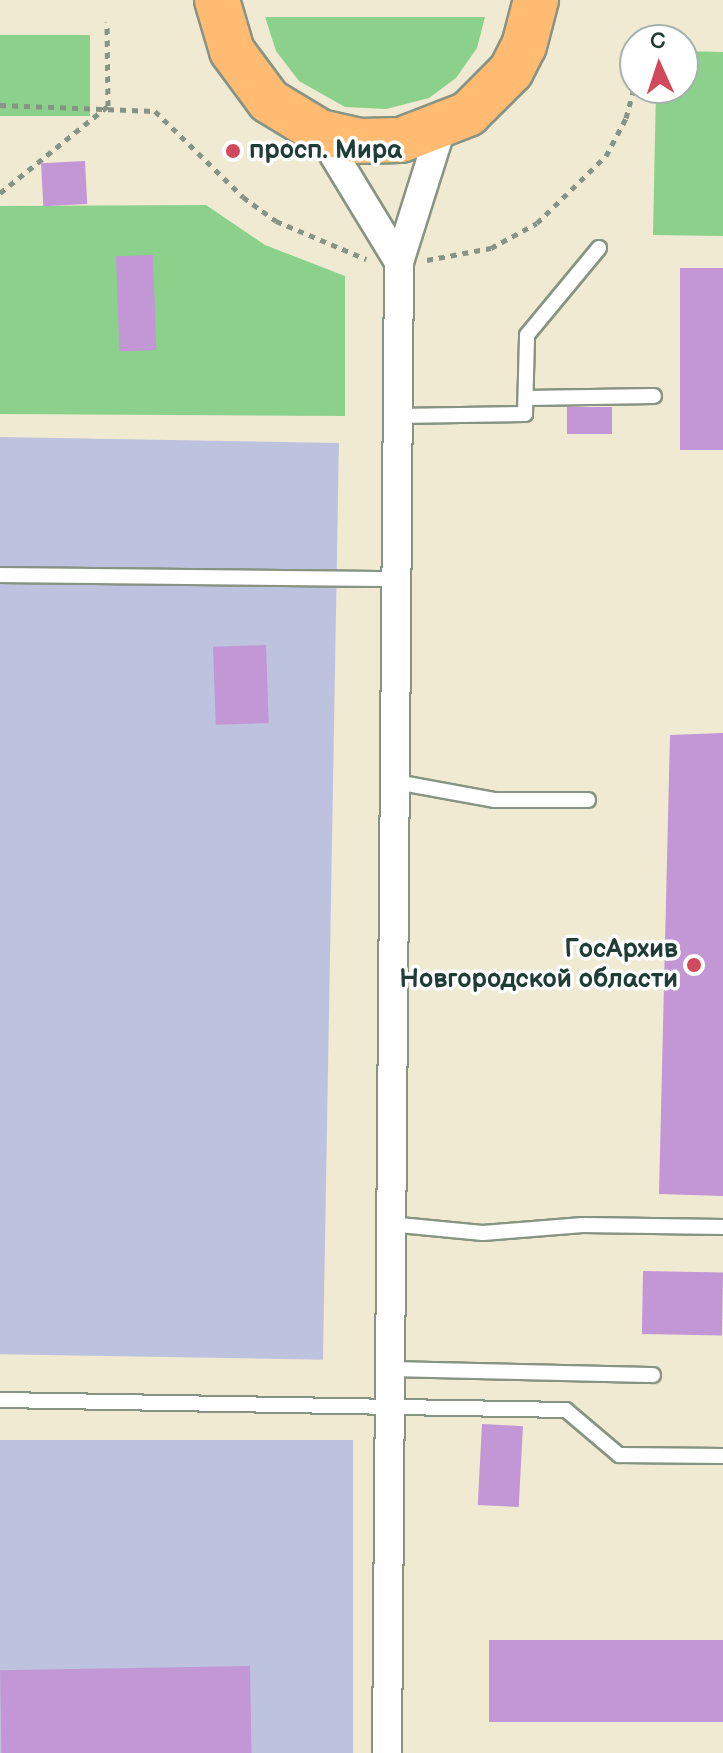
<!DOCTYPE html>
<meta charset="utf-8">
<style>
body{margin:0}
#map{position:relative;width:723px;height:1753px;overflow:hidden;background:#f0ead2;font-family:"Balsamiq Sans",sans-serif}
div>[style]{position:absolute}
.industrial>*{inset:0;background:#bdc3de;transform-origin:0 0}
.green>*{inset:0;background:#8bd18b;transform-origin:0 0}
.building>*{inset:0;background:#c396d5;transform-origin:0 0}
.path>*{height:5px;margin-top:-2.5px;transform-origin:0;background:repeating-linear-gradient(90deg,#889483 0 6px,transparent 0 12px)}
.roads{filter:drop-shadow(2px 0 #889483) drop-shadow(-2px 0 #889483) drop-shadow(0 2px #889483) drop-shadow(0 -2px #889483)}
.lane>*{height:14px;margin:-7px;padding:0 7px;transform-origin:7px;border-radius:7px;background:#fff}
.street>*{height:28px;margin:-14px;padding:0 14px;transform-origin:14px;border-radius:14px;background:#fff}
.primary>*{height:44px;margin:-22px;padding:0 22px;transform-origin:22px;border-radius:22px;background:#febb71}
.dots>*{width:22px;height:22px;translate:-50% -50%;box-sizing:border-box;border:4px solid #fff;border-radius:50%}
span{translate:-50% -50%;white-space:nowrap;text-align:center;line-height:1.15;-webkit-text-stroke:7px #fff;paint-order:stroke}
.poi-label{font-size:26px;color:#1f3d34;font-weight:700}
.left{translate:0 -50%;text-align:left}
.right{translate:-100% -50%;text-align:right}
.north{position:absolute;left:619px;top:24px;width:80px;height:80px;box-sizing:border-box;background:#fff;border:2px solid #a5b1ae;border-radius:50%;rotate:357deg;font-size:22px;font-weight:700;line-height:32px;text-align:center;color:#1f3d34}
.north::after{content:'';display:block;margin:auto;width:28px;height:36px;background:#d1495b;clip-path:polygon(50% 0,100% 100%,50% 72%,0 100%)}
</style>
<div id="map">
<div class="industrial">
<i style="left:0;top:437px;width:339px;height:917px;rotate:1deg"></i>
<i style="left:0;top:1440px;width:353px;height:313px"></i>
</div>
<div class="green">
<i style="clip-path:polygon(265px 17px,485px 17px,477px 48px,456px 78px,429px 98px,386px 109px,345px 107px,299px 81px,276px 51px)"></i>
<i style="left:0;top:35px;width:90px;height:81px"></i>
<i style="clip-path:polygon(683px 51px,723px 52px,723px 236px,653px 235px,656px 88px,683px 88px)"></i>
<i style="clip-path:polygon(206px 205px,265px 245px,345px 276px,345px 416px,0 414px,0 206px)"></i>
</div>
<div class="building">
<i style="left:85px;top:161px;width:43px;height:44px;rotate:87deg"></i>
<i style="left:153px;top:255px;width:95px;height:37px;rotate:88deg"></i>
<i style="left:680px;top:268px;width:43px;height:182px"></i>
<i style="left:567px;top:407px;width:45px;height:27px"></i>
<i style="left:266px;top:645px;width:78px;height:53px;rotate:88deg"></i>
<i style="clip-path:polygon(723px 733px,723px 1196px,659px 1194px,670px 735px)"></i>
<i style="left:643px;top:1271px;width:80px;height:63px;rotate:1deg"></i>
<i style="left:482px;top:1424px;width:41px;height:81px;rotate:3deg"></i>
<i style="left:489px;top:1640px;width:234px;height:82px"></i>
<i style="left:250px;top:1666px;width:87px;height:250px;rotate:89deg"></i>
</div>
<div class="path">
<i style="left:0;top:105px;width:155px;rotate:2.2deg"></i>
<i style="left:155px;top:111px;width:123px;rotate:44.3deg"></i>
<i style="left:243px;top:197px;width:41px;rotate:36deg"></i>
<i style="left:276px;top:221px;width:98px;rotate:22.9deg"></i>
<i style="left:0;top:193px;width:139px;rotate:-38.9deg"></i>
<i style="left:108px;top:106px;width:84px;rotate:-90.7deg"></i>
<i style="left:427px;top:260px;width:65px;rotate:-10.6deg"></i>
<i style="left:491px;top:248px;width:52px;rotate:-28.5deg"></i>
<i style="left:537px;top:223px;width:96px;rotate:-44.2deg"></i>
<i style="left:606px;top:156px;width:43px;rotate:-62.2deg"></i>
<i style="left:626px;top:118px;width:34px;rotate:-75deg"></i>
</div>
<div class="roads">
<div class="lane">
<i style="left:526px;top:398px;width:128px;rotate:-0.9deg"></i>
<i style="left:397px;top:416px;width:128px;rotate:-0.9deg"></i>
<i style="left:525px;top:414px;width:79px;rotate:-88.5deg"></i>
<i style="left:527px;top:335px;width:113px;rotate:-50.4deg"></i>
<i style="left:0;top:575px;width:395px;rotate:0.6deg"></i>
<i style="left:396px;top:782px;width:101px;rotate:10.3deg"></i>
<i style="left:495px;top:800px;width:93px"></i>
<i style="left:389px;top:1224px;width:94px;rotate:5.5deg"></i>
<i style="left:483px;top:1233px;width:100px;rotate:-4.6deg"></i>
<i style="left:583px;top:1225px;width:140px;rotate:0.8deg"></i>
<i style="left:386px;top:1369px;width:267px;rotate:1.3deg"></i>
<i style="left:0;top:1400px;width:566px;rotate:1.01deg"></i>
<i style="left:566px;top:1410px;width:70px;rotate:40.3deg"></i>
<i style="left:619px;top:1455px;width:104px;rotate:0.6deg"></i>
</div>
<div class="street">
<i style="left:320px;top:132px;width:152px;rotate:58.7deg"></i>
<i style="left:387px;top:1753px;width:1491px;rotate:-89.54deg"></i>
<i style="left:399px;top:262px;width:139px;rotate:-72.5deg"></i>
</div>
<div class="primary">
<i style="left:217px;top:0;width:53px;rotate:73.6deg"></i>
<i style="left:232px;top:51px;width:62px;rotate:53.5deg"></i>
<i style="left:269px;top:101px;width:60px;rotate:31.3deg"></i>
<i style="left:320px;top:132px;width:41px;rotate:12.7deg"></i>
<i style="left:360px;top:141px;width:41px;rotate:-1.4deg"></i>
<i style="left:401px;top:140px;width:72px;rotate:-21.2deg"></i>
<i style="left:468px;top:114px;width:61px;rotate:-45deg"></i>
<i style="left:511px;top:71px;width:28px;rotate:-63deg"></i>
<i style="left:524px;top:46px;width:48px;rotate:-75.4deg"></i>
</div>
</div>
<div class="dots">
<i style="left:233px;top:151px;background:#d1495b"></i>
<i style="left:694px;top:965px;background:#d1495b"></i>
</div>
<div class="poi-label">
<span class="left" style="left:249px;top:151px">просп. Мира</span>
<span class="right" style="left:678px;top:965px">ГосАрхив<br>Новгородской области</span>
</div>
<div class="north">С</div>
</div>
